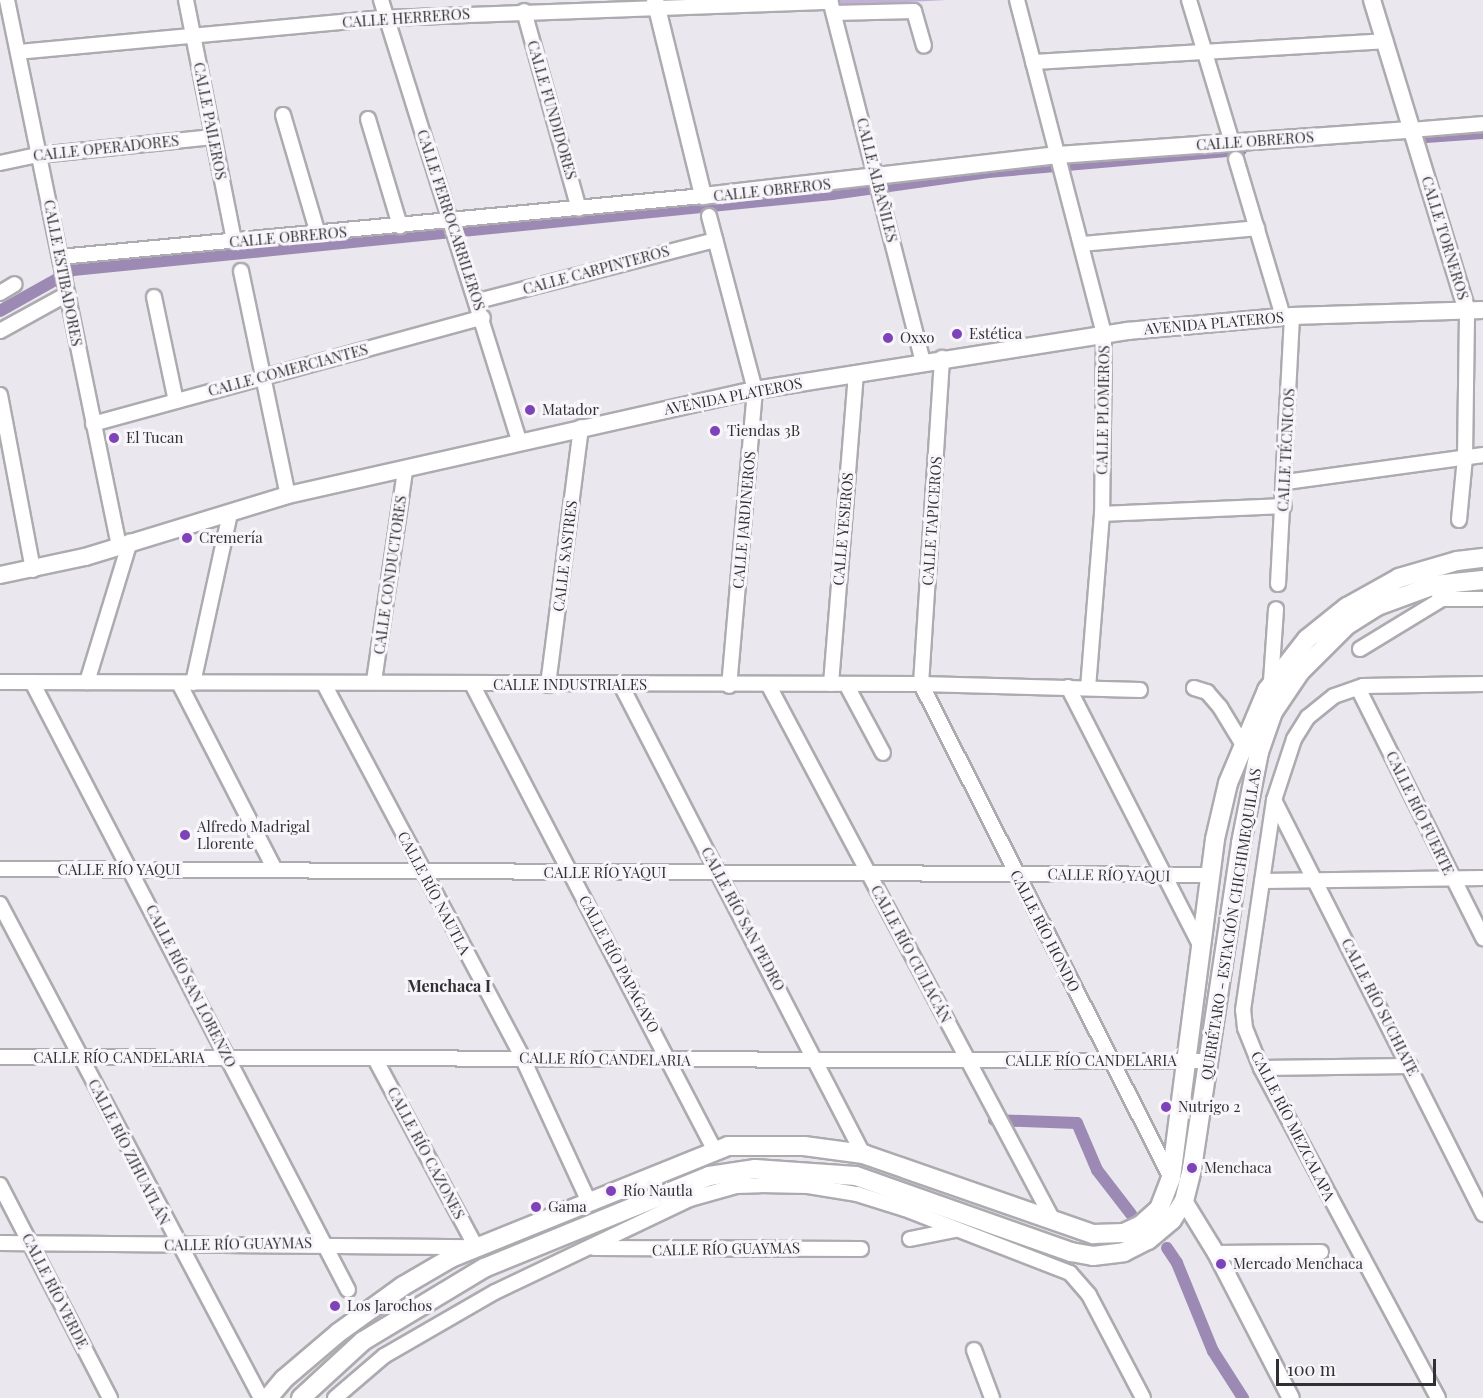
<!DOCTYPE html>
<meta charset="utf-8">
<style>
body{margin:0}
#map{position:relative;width:1483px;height:1398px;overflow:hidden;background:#eae8ee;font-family:"Playfair Display",serif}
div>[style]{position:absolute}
.green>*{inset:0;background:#c1b1d7}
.canal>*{height:12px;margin:-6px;padding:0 6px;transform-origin:6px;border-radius:6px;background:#9c8ab5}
.roads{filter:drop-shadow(2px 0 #adaab0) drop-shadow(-2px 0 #adaab0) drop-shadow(0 2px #adaab0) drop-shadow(0 -2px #adaab0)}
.minor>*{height:14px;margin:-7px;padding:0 7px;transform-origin:7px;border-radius:7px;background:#fff}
.tertiary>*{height:16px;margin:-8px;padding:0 8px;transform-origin:8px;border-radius:8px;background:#fff}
.secondary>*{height:18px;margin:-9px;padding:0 9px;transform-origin:9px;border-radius:9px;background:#fff}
.dots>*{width:16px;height:16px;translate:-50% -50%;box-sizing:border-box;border:3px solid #f8f5fb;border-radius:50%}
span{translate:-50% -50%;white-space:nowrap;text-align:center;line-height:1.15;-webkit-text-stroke:6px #f8f5fb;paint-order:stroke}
.street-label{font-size:15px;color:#313032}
.poi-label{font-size:15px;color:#313032}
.left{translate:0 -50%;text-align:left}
.neighbourhood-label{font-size:16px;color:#313032;font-weight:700}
.scale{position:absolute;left:1276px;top:1359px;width:160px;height:27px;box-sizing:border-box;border:3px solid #313032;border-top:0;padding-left:8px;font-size:18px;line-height:21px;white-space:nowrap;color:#313032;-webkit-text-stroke:4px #f8f5fb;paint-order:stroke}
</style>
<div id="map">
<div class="green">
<i style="clip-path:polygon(830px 0,947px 0,833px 6px)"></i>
</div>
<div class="canal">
<i style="left:1426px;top:137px;width:57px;rotate:-4deg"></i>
<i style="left:0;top:311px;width:84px;rotate:-29.3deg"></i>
<i style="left:73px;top:270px;width:763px;rotate:-5.72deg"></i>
<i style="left:832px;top:194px;width:158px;rotate:-8deg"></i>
<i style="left:988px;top:172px;width:254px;rotate:-5deg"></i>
<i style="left:994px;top:1120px;width:83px;rotate:2.1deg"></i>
<i style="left:1077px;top:1123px;width:51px;rotate:66.9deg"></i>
<i style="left:1097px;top:1170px;width:56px;rotate:52.3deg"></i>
<i style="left:1167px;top:1248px;width:18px;rotate:56deg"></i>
<i style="left:1177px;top:1263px;width:95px;rotate:67.8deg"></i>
<i style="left:1213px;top:1351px;width:56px;rotate:57.4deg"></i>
</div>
<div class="roads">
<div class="minor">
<i style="left:7px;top:0;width:557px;rotate:78.41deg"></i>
<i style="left:186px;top:0;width:246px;rotate:78.7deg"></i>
<i style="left:381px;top:0;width:461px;rotate:72.6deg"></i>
<i style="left:830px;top:0;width:373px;rotate:75.6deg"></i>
<i style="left:1017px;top:0;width:345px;rotate:75.4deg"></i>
<i style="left:1104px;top:334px;width:180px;rotate:90.6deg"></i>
<i style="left:1102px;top:514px;width:174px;rotate:94.6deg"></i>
<i style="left:1189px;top:0;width:148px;rotate:73.2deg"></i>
<i style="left:524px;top:11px;width:205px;rotate:74.5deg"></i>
<i style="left:834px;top:13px;width:80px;rotate:-1.4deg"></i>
<i style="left:914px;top:11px;width:36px;rotate:74deg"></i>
<i style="left:18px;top:52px;width:371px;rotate:-5.3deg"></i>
<i style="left:387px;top:18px;width:444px;rotate:-2.1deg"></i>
<i style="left:1033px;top:62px;width:353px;rotate:-3.4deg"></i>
<i style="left:283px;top:115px;width:124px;rotate:73.6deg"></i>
<i style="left:368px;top:119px;width:112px;rotate:73.3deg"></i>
<i style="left:1412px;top:130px;width:71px;rotate:-4.8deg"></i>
<i style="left:1236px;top:159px;width:165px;rotate:73.4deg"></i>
<i style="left:0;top:163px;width:40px;rotate:-12deg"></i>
<i style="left:39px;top:155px;width:175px;rotate:-5.9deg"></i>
<i style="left:709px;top:216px;width:180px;rotate:75.2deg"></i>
<i style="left:755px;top:390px;width:297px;rotate:95deg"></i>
<i style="left:1082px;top:244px;width:176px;rotate:-5.2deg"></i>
<i style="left:60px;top:257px;width:646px;rotate:-5.42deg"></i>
<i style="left:241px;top:271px;width:229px;rotate:78.2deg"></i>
<i style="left:0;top:293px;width:17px;rotate:-31deg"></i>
<i style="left:154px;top:297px;width:106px;rotate:78.1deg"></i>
<i style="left:478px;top:301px;width:245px;rotate:-14.4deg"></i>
<i style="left:0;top:331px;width:77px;rotate:-28.9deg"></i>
<i style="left:0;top:395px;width:178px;rotate:79.3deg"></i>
<i style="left:93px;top:424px;width:404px;rotate:-15.3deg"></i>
<i style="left:1286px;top:482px;width:199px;rotate:-7.8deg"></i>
<i style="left:1102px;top:514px;width:182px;rotate:-2.5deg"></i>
<i style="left:1459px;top:520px;width:62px;rotate:-84.5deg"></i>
<i style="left:1465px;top:458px;width:148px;rotate:-89.2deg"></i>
<i style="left:1278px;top:584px;width:268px;rotate:-87deg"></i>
<i style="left:1442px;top:599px;width:41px"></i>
<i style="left:1360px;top:649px;width:96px;rotate:-31.4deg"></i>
<i style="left:1442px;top:599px;width:16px;rotate:-120deg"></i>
<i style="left:374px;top:681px;width:213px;rotate:-81.6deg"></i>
<i style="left:1271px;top:681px;width:72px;rotate:-86deg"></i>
<i style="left:0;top:682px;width:921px;rotate:0.12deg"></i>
<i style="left:921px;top:684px;width:219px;rotate:1.6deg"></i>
<i style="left:32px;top:682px;width:685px;rotate:62.54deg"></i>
<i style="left:87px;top:682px;width:147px;rotate:-73deg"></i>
<i style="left:179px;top:683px;width:210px;rotate:62.8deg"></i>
<i style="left:193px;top:683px;width:174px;rotate:-77.7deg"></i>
<i style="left:324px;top:684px;width:422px;rotate:62deg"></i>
<i style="left:522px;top:1057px;width:157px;rotate:65.2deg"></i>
<i style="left:472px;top:684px;width:524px;rotate:62.51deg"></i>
<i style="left:831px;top:684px;width:312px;rotate:-85.4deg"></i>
<i style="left:846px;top:684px;width:78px;rotate:61.8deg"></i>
<i style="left:921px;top:684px;width:554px;rotate:63.16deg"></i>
<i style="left:921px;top:684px;width:327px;rotate:-86.3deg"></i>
<i style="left:548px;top:685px;width:260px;rotate:-82.7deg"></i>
<i style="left:621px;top:685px;width:528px;rotate:62.71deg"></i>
<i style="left:769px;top:686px;width:607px;rotate:62deg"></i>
<i style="left:1068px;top:687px;width:290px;rotate:62.9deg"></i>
<i style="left:1194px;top:688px;width:14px;rotate:17deg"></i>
<i style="left:1207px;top:692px;width:20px;rotate:49deg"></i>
<i style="left:1220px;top:707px;width:44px;rotate:58.8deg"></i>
<i style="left:1358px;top:688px;width:280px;rotate:63.4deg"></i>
<i style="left:1274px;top:800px;width:464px;rotate:63.2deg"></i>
<i style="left:0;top:869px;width:1210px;rotate:0.28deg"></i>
<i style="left:1262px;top:881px;width:221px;rotate:-0.8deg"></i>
<i style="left:0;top:904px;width:559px;rotate:62.15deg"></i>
<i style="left:0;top:1057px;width:1210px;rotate:0.19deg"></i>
<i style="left:1261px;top:1068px;width:149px;rotate:-0.8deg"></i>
<i style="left:0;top:1185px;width:240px;rotate:62.7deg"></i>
<i style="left:910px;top:1239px;width:46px;rotate:-11.3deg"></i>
<i style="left:0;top:1243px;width:476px;rotate:0.5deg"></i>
<i style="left:476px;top:1247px;width:213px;rotate:-118.2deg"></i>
<i style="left:594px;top:1248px;width:267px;rotate:0.2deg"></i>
<i style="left:1216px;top:1253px;width:105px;rotate:-0.5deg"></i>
<i style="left:974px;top:1350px;width:51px;rotate:69.4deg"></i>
<i style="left:335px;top:1398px;width:65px;rotate:-40.6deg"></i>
<i style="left:384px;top:1356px;width:128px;rotate:-30deg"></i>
<i style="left:495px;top:1292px;width:216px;rotate:-25.5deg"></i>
<i style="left:690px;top:1199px;width:48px;rotate:-15.8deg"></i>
<i style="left:736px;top:1186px;width:24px;rotate:-2deg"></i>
<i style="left:760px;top:1185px;width:48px;rotate:1.2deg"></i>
<i style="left:808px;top:1186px;width:50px;rotate:9.3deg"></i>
<i style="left:857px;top:1194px;width:50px;rotate:17.4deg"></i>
<i style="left:905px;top:1209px;width:177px;rotate:21.2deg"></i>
<i style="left:1070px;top:1273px;width:29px;rotate:49deg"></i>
<i style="left:1089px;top:1295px;width:116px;rotate:62.3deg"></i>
<i style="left:1438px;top:1398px;width:374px;rotate:-118.2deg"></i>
<i style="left:1261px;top:1068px;width:43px;rotate:-111.8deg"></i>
<i style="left:1245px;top:1028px;width:18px;rotate:-96deg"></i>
<i style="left:1243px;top:1010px;width:212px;rotate:-81.6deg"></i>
<i style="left:1274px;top:800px;width:64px;rotate:-71.8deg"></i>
<i style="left:1294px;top:739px;width:26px;rotate:-58deg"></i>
<i style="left:1308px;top:717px;width:33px;rotate:-39deg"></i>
<i style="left:1334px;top:696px;width:31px;rotate:-19deg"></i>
<i style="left:1363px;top:686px;width:120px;rotate:-1deg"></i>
</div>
<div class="tertiary">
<i style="left:655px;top:0;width:202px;rotate:76.2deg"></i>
<i style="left:703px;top:196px;width:358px;rotate:-6.6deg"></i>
<i style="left:1059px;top:155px;width:354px;rotate:-4.1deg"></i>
<i style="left:1372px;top:0;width:324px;rotate:73deg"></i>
<i style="left:0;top:575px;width:87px;rotate:-12deg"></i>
<i style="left:85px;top:557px;width:212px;rotate:-17deg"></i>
<i style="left:288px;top:495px;width:479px;rotate:-12.7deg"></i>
<i style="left:755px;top:390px;width:377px;rotate:-9deg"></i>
<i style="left:1127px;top:331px;width:166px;rotate:-5.2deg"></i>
<i style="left:1292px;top:316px;width:191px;rotate:-1.8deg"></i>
<i style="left:1184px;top:1201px;width:61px;rotate:58.4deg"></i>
<i style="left:1216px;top:1253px;width:163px;rotate:62.7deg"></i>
</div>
<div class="secondary">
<i style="left:268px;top:1398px;width:25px;rotate:-50deg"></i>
<i style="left:284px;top:1379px;width:71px;rotate:-40.4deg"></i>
<i style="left:338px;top:1333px;width:80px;rotate:-35.9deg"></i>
<i style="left:403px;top:1286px;width:56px;rotate:-30.3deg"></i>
<i style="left:451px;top:1258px;width:299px;rotate:-22deg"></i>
<i style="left:728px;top:1146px;width:76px"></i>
<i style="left:804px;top:1146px;width:60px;rotate:7.7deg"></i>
<i style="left:863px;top:1154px;width:244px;rotate:19.2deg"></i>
<i style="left:1093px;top:1234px;width:31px;rotate:-2deg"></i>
<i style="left:1124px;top:1233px;width:19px;rotate:-25deg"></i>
<i style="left:1141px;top:1225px;width:24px;rotate:-42deg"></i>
<i style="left:1159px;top:1209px;width:33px;rotate:-69deg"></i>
<i style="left:1171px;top:1178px;width:342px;rotate:-82.6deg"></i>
<i style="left:1215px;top:839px;width:57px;rotate:-76.9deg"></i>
<i style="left:1228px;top:783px;width:101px;rotate:-67.2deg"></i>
<i style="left:1267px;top:690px;width:65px;rotate:-51.9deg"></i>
<i style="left:1307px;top:639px;width:51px;rotate:-38.7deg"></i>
<i style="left:1347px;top:607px;width:60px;rotate:-29.1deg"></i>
<i style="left:1399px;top:578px;width:60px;rotate:-16.3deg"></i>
<i style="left:1457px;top:561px;width:26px;rotate:-7deg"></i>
<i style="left:301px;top:1398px;width:84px;rotate:-42.6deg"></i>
<i style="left:363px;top:1341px;width:141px;rotate:-31.1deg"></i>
<i style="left:484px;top:1268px;width:243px;rotate:-22.2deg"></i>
<i style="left:709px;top:1176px;width:47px;rotate:-8.7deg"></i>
<i style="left:755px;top:1169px;width:101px;rotate:4deg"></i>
<i style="left:856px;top:1176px;width:228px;rotate:19.5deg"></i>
<i style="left:1071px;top:1252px;width:22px;rotate:10deg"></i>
<i style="left:1093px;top:1256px;width:31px;rotate:-7deg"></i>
<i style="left:1124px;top:1252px;width:27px;rotate:-27deg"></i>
<i style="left:1148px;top:1240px;width:31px;rotate:-40deg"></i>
<i style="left:1172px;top:1220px;width:22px;rotate:-58deg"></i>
<i style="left:1184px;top:1201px;width:34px;rotate:-76deg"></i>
<i style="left:1192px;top:1168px;width:329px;rotate:-81.4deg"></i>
<i style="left:1241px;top:843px;width:93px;rotate:-78.8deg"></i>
<i style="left:1259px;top:752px;width:42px;rotate:-70.7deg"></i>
<i style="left:1273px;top:712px;width:48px;rotate:-56deg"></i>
<i style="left:1300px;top:672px;width:66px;rotate:-45deg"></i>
<i style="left:1347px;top:625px;width:36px;rotate:-32deg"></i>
<i style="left:1377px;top:606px;width:61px;rotate:-20.2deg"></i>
<i style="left:1434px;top:585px;width:49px;rotate:-5.8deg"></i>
</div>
</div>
<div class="dots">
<i style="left:957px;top:334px;background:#7f43b9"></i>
<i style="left:888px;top:338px;background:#7f43b9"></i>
<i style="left:530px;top:410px;background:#7f43b9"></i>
<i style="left:715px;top:431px;background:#7f43b9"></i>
<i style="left:114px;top:438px;background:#7f43b9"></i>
<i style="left:187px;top:538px;background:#7f43b9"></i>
<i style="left:185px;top:835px;background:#7f43b9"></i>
<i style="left:1166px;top:1107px;background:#7f43b9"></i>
<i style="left:1192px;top:1168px;background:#7f43b9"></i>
<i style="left:611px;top:1191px;background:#7f43b9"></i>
<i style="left:536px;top:1207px;background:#7f43b9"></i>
<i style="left:1221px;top:1264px;background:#7f43b9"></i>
<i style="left:335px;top:1306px;background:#7f43b9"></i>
</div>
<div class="street-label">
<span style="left:406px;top:18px;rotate:-4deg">CALLE HERREROS</span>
<span style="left:552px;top:110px;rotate:74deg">CALLE FUNDIDORES</span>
<span style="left:210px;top:121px;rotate:79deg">CALLE PAILEROS</span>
<span style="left:1255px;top:141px;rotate:-4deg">CALLE OBREROS</span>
<span style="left:106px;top:148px;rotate:-6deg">CALLE OPERADORES</span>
<span style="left:877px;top:180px;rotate:76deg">CALLE ALBAÑILES</span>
<span style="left:772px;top:190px;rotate:-6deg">CALLE OBREROS</span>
<span style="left:451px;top:220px;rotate:72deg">CALLE FERROCARRILEROS</span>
<span style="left:288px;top:237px;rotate:-5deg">CALLE OBREROS</span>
<span style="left:1445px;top:238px;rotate:73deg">CALLE TORNEROS</span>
<span style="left:596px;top:270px;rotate:-15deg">CALLE CARPINTEROS</span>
<span style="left:63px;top:273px;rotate:79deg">CALLE ESTIBADORES</span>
<span style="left:1214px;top:323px;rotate:-5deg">AVENIDA PLATEROS</span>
<span style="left:288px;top:370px;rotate:-15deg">CALLE COMERCIANTES</span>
<span style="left:733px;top:396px;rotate:-11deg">AVENIDA PLATEROS</span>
<span style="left:1103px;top:410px;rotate:-89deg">CALLE PLOMEROS</span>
<span style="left:1286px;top:450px;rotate:-87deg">CALLE TÉCNICOS</span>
<span style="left:744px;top:520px;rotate:-85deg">CALLE JARDINEROS</span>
<span style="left:932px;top:521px;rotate:-86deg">CALLE TAPICEROS</span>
<span style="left:843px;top:529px;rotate:-85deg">CALLE YESEROS</span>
<span style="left:565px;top:556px;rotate:-83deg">CALLE SASTRES</span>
<span style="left:390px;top:575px;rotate:-82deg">CALLE CONDUCTORES</span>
<span style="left:570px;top:685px">CALLE INDUSTRIALES</span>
<span style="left:1420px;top:813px;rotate:64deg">CALLE RÍO FUERTE</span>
<span style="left:119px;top:870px">CALLE RÍO YAQUI</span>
<span style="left:605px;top:873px">CALLE RÍO YAQUI</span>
<span style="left:1109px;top:875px;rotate:1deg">CALLE RÍO YAQUI</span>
<span style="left:434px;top:893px;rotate:62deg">CALLE RÍO NAUTLA</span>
<span style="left:743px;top:919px;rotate:62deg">CALLE RÍO SAN PEDRO</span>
<span style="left:1231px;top:924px;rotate:-81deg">QUERÉTARO - ESTACIÓN CHICHIMEQUILLAS</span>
<span style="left:1045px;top:931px;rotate:63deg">CALLE RÍO HONDO</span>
<span style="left:911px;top:954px;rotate:62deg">CALLE RÍO CULIACÁN</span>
<span style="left:619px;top:964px;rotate:62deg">CALLE RÍO PAPAGAYO</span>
<span style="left:191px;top:986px;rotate:63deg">CALLE RÍO SAN LORENZO</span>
<span style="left:1380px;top:1007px;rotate:63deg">CALLE RÍO SUCHIATE</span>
<span style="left:119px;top:1058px">CALLE RÍO CANDELARIA</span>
<span style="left:605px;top:1059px;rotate:1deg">CALLE RÍO CANDELARIA</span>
<span style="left:1091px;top:1061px">CALLE RÍO CANDELARIA</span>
<span style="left:1293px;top:1126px;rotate:63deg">CALLE RÍO MEZCALAPA</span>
<span style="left:129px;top:1152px;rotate:63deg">CALLE RÍO ZIHUATLÁN</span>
<span style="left:426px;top:1153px;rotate:62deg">CALLE RÍO CAZONES</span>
<span style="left:238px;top:1244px;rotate:-1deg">CALLE RÍO GUAYMAS</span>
<span style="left:726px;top:1249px;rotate:-1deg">CALLE RÍO GUAYMAS</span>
<span style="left:55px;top:1291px;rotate:63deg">CALLE RÍO VERDE</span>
</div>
<div class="poi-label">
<span class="left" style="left:969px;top:334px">Estética</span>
<span class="left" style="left:900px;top:338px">Oxxo</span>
<span class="left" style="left:542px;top:410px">Matador</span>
<span class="left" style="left:727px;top:431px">Tiendas 3B</span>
<span class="left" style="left:126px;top:438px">El Tucan</span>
<span class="left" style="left:199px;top:538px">Cremería</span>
<span class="left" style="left:197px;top:835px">Alfredo Madrigal<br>Llorente</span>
<span class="left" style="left:1178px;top:1107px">Nutrigo 2</span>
<span class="left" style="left:1204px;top:1168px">Menchaca</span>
<span class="left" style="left:623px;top:1191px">Río Nautla</span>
<span class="left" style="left:548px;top:1207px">Gama</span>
<span class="left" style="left:1233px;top:1264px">Mercado Menchaca</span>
<span class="left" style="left:347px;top:1306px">Los Jarochos</span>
</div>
<div class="neighbourhood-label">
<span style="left:449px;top:986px">Menchaca I</span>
</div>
<div class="scale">100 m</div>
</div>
